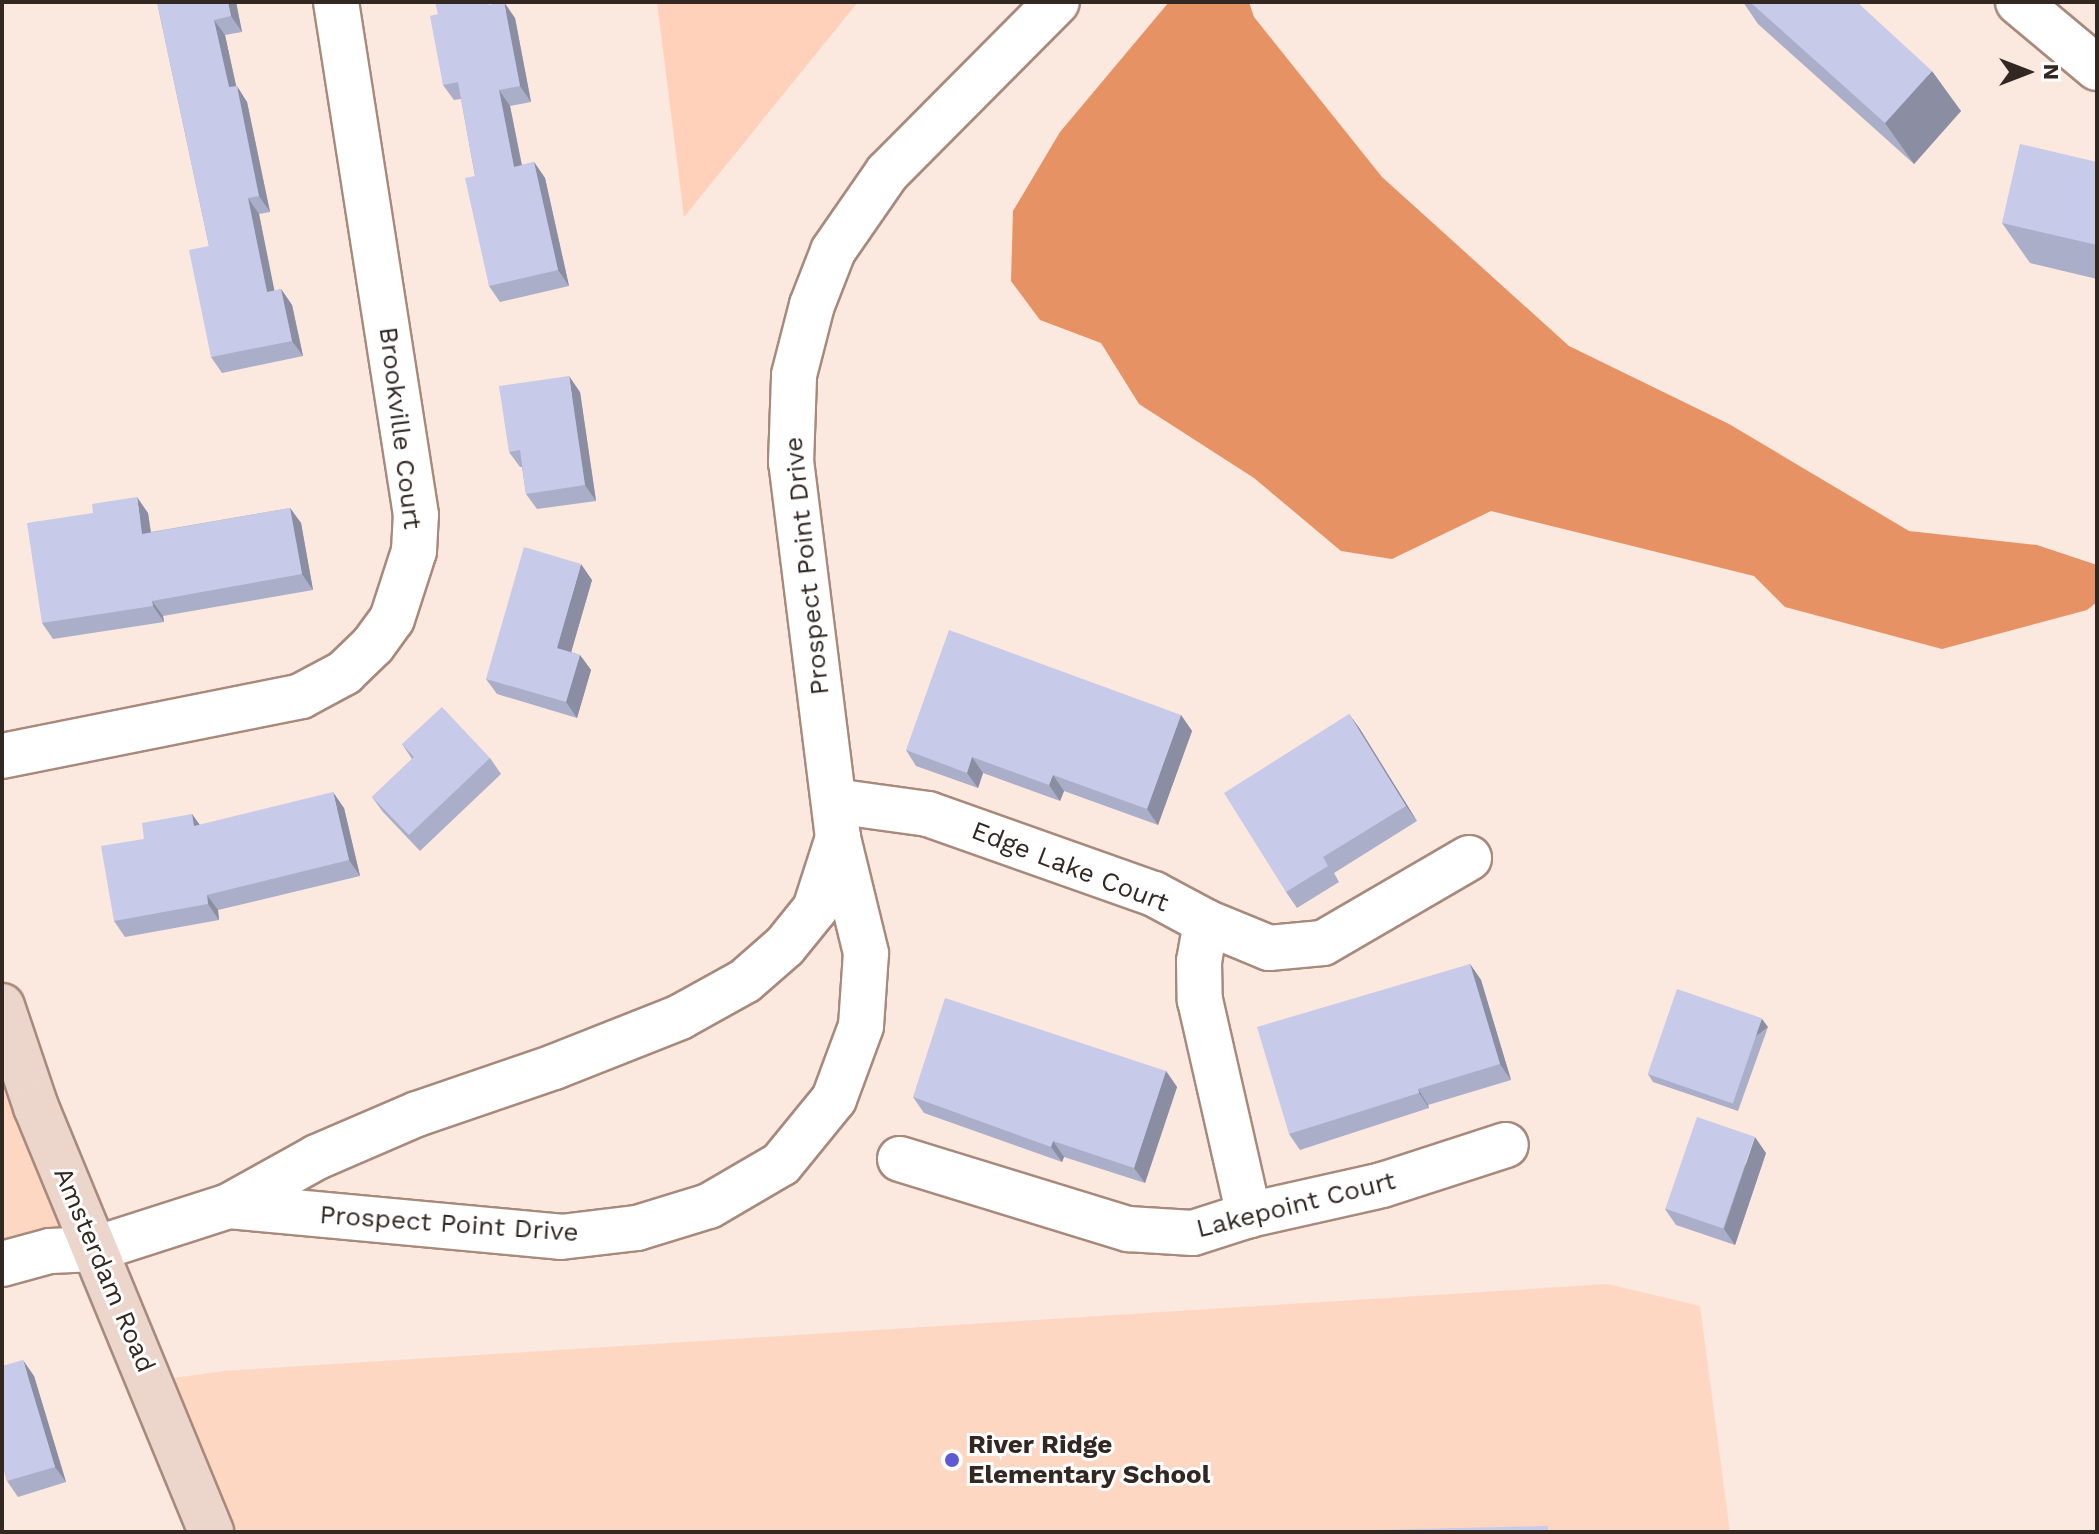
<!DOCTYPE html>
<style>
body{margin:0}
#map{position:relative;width:2099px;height:1534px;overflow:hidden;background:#fbe8de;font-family:"Work Sans",sans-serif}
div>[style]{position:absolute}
.built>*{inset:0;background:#fed7c3}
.green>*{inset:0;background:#ffd1ba}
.water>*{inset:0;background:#e79264}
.roads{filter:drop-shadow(2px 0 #a78a7c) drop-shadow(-2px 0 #a78a7c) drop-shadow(0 2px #a78a7c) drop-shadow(0 -2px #a78a7c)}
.minor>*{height:44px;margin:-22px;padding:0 22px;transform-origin:22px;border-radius:22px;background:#fff}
.secondary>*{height:44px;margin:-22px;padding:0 22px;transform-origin:22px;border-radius:22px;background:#ecd6cb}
.wall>*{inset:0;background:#abaec8}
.shaded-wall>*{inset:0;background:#8b8da2;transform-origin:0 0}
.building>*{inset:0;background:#c7cae8;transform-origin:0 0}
.dots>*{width:22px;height:22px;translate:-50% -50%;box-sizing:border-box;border:4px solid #fff;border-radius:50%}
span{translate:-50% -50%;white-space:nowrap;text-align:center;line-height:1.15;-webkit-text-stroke:6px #fff;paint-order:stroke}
.street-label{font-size:26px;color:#332721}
.poi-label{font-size:26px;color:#332721;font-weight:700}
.left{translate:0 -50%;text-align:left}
.frame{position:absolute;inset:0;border:4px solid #332721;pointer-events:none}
.north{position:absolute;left:1987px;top:32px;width:80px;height:80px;-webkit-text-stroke:6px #fff;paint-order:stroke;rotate:90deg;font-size:22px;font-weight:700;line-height:32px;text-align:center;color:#332721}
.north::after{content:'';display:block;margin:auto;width:28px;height:36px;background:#332721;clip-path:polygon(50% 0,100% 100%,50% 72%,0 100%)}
</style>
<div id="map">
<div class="built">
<i style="clip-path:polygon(2px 1006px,95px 1249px,2px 1264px)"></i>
<i style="clip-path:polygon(1608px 1284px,1700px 1306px,1730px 1532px,211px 1532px,155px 1389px,174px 1378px,224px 1371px)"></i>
</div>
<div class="green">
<i style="clip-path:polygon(657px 2px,858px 2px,684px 217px)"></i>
</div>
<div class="water">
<i style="clip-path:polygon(1169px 2px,1249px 2px,1254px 17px,1382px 177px,1569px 346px,1729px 424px,1909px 531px,2037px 545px,2097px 565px,2097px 602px,2087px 610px,1942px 649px,1785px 607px,1754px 576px,1491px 511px,1392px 559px,1341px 551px,1254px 478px,1139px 404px,1101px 343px,1040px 320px,1011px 281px,1013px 211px,1060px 132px)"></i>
</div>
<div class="roads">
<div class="minor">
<i style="left:2018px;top:2px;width:103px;rotate:39.9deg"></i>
<i style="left:2px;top:756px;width:305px;rotate:-11.3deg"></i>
<i style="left:301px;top:696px;width:49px;rotate:-28.1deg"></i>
<i style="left:344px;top:673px;width:40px;rotate:-44deg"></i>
<i style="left:373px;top:645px;width:32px;rotate:-54deg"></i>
<i style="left:392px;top:619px;width:71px;rotate:-72.1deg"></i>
<i style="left:414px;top:551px;width:36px;rotate:-87deg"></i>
<i style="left:416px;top:515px;width:519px;rotate:-98.86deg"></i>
<i style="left:834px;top:801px;width:95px;rotate:7.9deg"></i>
<i style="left:928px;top:814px;width:240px;rotate:19.5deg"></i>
<i style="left:1154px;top:894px;width:59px;rotate:28.3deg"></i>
<i style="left:1206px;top:922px;width:68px;rotate:22.4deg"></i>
<i style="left:1269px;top:948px;width:54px;rotate:-5.3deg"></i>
<i style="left:1323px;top:943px;width:169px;rotate:-30.2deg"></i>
<i style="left:1206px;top:922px;width:40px;rotate:100deg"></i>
<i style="left:1199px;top:961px;width:39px;rotate:89deg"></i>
<i style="left:1200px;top:1000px;width:221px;rotate:77.2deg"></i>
<i style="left:900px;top:1159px;width:239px;rotate:17.1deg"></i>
<i style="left:1128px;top:1229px;width:65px;rotate:3.5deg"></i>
<i style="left:1193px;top:1233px;width:59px;rotate:-17.8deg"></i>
<i style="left:1249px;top:1215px;width:136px;rotate:-12.7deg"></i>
<i style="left:1382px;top:1185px;width:130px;rotate:-17.9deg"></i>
<i style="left:229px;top:1206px;width:333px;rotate:5.3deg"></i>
<i style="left:561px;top:1237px;width:77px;rotate:-6.8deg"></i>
<i style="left:637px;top:1228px;width:75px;rotate:-17deg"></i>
<i style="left:709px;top:1206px;width:83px;rotate:-30.3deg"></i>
<i style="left:781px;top:1164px;width:84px;rotate:-50.8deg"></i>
<i style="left:834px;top:1099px;width:78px;rotate:-69.7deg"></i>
<i style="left:861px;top:1026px;width:73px;rotate:-86.1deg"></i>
<i style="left:866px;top:953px;width:118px;rotate:-103.7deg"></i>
<i style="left:838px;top:838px;width:378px;rotate:-97.1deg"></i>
<i style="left:791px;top:463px;width:88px;rotate:-88deg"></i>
<i style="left:794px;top:375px;width:72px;rotate:-75.6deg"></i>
<i style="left:812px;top:305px;width:58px;rotate:-68.7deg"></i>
<i style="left:833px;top:251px;width:95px;rotate:-55.3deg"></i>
<i style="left:887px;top:173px;width:241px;rotate:-45.2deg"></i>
<i style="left:2px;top:1264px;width:50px;rotate:-15.2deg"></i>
<i style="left:50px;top:1251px;width:45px;rotate:-2.5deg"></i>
<i style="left:95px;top:1249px;width:141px;rotate:-17.8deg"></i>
<i style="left:229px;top:1206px;width:101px;rotate:-29.1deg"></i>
<i style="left:317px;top:1157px;width:109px;rotate:-23.3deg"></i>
<i style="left:417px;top:1114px;width:145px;rotate:-18.9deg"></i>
<i style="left:554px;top:1067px;width:136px;rotate:-21.6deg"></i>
<i style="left:680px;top:1017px;width:74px;rotate:-29deg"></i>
<i style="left:745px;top:981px;width:53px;rotate:-41.2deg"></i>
<i style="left:785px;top:946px;width:48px;rotate:-51deg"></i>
<i style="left:815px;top:909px;width:75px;rotate:-72.1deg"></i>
</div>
<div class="secondary">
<i style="left:2px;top:1006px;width:107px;rotate:71.4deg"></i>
<i style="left:36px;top:1107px;width:460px;rotate:67.6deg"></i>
</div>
</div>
<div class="wall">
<i style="clip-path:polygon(157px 2px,236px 2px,242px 32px,225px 35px,236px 86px,247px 102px,270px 212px,259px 214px,274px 291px,281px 289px,292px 305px,303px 356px,222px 373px,211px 357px,209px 246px)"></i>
<i style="clip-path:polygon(1743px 2px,1857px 2px,1961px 111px,1914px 164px,1758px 24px)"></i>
<i style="clip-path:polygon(496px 4px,515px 18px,531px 102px,510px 106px,522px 165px,534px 162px,545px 178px,569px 286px,500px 302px,489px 286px,475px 176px,461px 99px,454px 100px,443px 85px,438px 14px)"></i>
<i style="clip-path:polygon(2097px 162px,2097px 279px,2030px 263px,2002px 223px)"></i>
<i style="clip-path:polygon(580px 392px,596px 501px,537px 509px,526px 494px,522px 467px,520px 467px,509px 452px)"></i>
<i style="clip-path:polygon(290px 508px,301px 523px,313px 590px,163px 616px,164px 622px,53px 639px,42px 623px,148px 513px,151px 532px)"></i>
<i style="clip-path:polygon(592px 580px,571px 652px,580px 655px,591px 670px,577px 718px,497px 694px,486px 679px)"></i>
<i style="clip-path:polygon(1349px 714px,1417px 821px,1334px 873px,1339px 882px,1297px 908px,1286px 892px)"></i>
<i style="clip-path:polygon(1181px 715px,1192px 731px,1158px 825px,1064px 791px,1060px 801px,983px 773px,978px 788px,916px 766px,906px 750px)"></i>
<i style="clip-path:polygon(402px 744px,490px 758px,501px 774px,420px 851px,383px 812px,372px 797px,412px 759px)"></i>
<i style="clip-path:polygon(344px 808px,360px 876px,218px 910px,219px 920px,125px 937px,114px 921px,144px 839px,192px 814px,200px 825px)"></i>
<i style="clip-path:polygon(1470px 964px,1481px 980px,1511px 1080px,1428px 1105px,1429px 1108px,1300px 1150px,1289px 1134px)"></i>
<i style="clip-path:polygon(1768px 1027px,1738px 1111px,1653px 1082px,1648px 1074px)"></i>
<i style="clip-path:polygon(1166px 1071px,1177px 1087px,1145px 1183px,1064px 1157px,1062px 1162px,924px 1113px,913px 1097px)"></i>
<i style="clip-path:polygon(1766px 1153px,1735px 1245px,1676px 1225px,1665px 1209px)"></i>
<i style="clip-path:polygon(2px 1366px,34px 1376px,66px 1482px,18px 1497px,7px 1481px,4px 1469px,2px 1470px)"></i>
</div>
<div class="shaded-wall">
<i style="clip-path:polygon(228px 2px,236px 2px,242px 32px,231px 16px)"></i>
<i style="clip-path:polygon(504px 2px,515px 18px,531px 102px,520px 86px)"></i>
<i style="clip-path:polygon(214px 20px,225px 35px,239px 99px,237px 86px,247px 102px,270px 212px,259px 196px,229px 87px)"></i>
<i style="clip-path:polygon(1932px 71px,1961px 111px,1914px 164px,1885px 123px)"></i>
<i style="clip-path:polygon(499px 90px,510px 106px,525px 182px,514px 167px)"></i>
<i style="clip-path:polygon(534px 162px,545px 178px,569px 286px,558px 270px)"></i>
<i style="clip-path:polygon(248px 198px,259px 214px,278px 308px,267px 292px)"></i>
<i style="clip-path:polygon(281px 289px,292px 305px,303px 356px,292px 341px)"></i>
<i style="clip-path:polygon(569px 376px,580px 392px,596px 501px,585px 485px)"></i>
<i style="clip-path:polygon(137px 497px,148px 513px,153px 549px,142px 534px)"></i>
<i style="clip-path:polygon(290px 508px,301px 523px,313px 590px,302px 574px)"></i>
<i style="clip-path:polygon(581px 564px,592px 580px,568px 663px,557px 648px)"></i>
<i style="clip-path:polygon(152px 601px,163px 616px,164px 622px,153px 606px)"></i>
<i style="clip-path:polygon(580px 655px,591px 670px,577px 718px,566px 702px)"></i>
<i style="clip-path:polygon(1349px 714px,1360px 729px,1417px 821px,1406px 806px)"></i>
<i style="clip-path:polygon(1181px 715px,1192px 731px,1158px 825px,1147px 809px)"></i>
<i style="clip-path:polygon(972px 757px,983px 773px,978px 788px,967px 773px)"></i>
<i style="clip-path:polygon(1053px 775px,1064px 791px,1060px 801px,1049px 785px)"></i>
<i style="clip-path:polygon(333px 792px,344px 808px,360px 876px,349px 860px)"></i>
<i style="clip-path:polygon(192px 814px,203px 830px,194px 826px)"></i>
<i style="clip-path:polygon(207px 895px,218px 910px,219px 920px,208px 904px)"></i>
<i style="clip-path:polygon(1470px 964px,1481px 980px,1511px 1080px,1500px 1064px)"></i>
<i style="left:1762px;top:1019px;width:10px;height:89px;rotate:53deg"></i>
<i style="clip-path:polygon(1166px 1071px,1177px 1087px,1145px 1183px,1134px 1168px)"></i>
<i style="clip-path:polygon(1418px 1089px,1428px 1105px,1429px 1108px,1419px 1093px)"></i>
<i style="clip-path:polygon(1755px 1137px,1766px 1153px,1735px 1245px,1724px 1229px)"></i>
<i style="clip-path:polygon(1053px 1141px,1064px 1157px,1062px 1162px,1051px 1147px)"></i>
<i style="clip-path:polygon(23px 1360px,34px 1376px,66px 1482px,55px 1467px)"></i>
</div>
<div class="building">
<i style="clip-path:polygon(157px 2px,228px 2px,231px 16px,214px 20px,229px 87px,237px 86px,259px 196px,248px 198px,267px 292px,281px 289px,292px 341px,211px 357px,189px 250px,209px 246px)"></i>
<i style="clip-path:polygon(435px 2px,488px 2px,489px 5px,504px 2px,520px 86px,499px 90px,514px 167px,534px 162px,558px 270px,489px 286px,465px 178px,475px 176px,458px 82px,443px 85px,430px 16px,438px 14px)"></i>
<i style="clip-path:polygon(1750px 2px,1857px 2px,1932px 71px,1885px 123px)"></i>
<i style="clip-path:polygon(2020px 144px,2097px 162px,2097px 245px,2002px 223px)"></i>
<i style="clip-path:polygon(569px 376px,585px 485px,526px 494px,520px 450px,509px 452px,499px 386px)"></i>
<i style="clip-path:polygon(137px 497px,142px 534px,290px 508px,302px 574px,152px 601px,153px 606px,42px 623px,27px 523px,93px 513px,92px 504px)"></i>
<i style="clip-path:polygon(524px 547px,581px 564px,557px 648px,580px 655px,566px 702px,486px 679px)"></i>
<i style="clip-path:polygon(949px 630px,1181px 715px,1147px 809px,1053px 775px,1049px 785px,972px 757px,967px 773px,906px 750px)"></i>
<i style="clip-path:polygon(442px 707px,490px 758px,409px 835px,372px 797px,414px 757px,402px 744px)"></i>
<i style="clip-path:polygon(1349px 714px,1406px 806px,1323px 857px,1328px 866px,1286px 892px,1224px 793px)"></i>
<i style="clip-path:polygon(333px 792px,349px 860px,207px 895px,208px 904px,114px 921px,101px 846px,144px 839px,142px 823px,192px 814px,194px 826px)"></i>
<i style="clip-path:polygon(1470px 964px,1500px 1064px,1418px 1089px,1419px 1093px,1289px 1134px,1257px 1027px)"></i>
<i style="left:1677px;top:989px;width:90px;height:90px;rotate:19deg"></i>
<i style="clip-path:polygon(945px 998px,1166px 1071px,1134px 1168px,1053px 1141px,1051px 1147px,913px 1097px)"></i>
<i style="left:1697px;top:1117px;width:61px;height:97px;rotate:19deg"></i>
<i style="clip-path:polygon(23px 1360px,55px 1467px,7px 1481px,2px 1464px,2px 1366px)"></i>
<i style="clip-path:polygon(1548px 1526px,1548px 1532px,1282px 1532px)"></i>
</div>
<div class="dots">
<i style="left:952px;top:1460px;background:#605ad2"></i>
</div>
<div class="street-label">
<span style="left:400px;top:428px;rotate:83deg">Brookville Court</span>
<span style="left:807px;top:566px;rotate:-96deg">Prospect Point Drive</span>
<span style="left:1070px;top:867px;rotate:21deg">Edge Lake Court</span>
<span style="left:1296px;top:1205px;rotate:-14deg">Lakepoint Court</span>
<span style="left:449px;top:1224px;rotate:4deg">Prospect Point Drive</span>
<span style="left:104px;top:1270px;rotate:67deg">Amsterdam Road</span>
</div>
<div class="poi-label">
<span class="left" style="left:968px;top:1460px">River Ridge<br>Elementary School</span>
</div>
<div class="frame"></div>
<div class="north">N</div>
</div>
